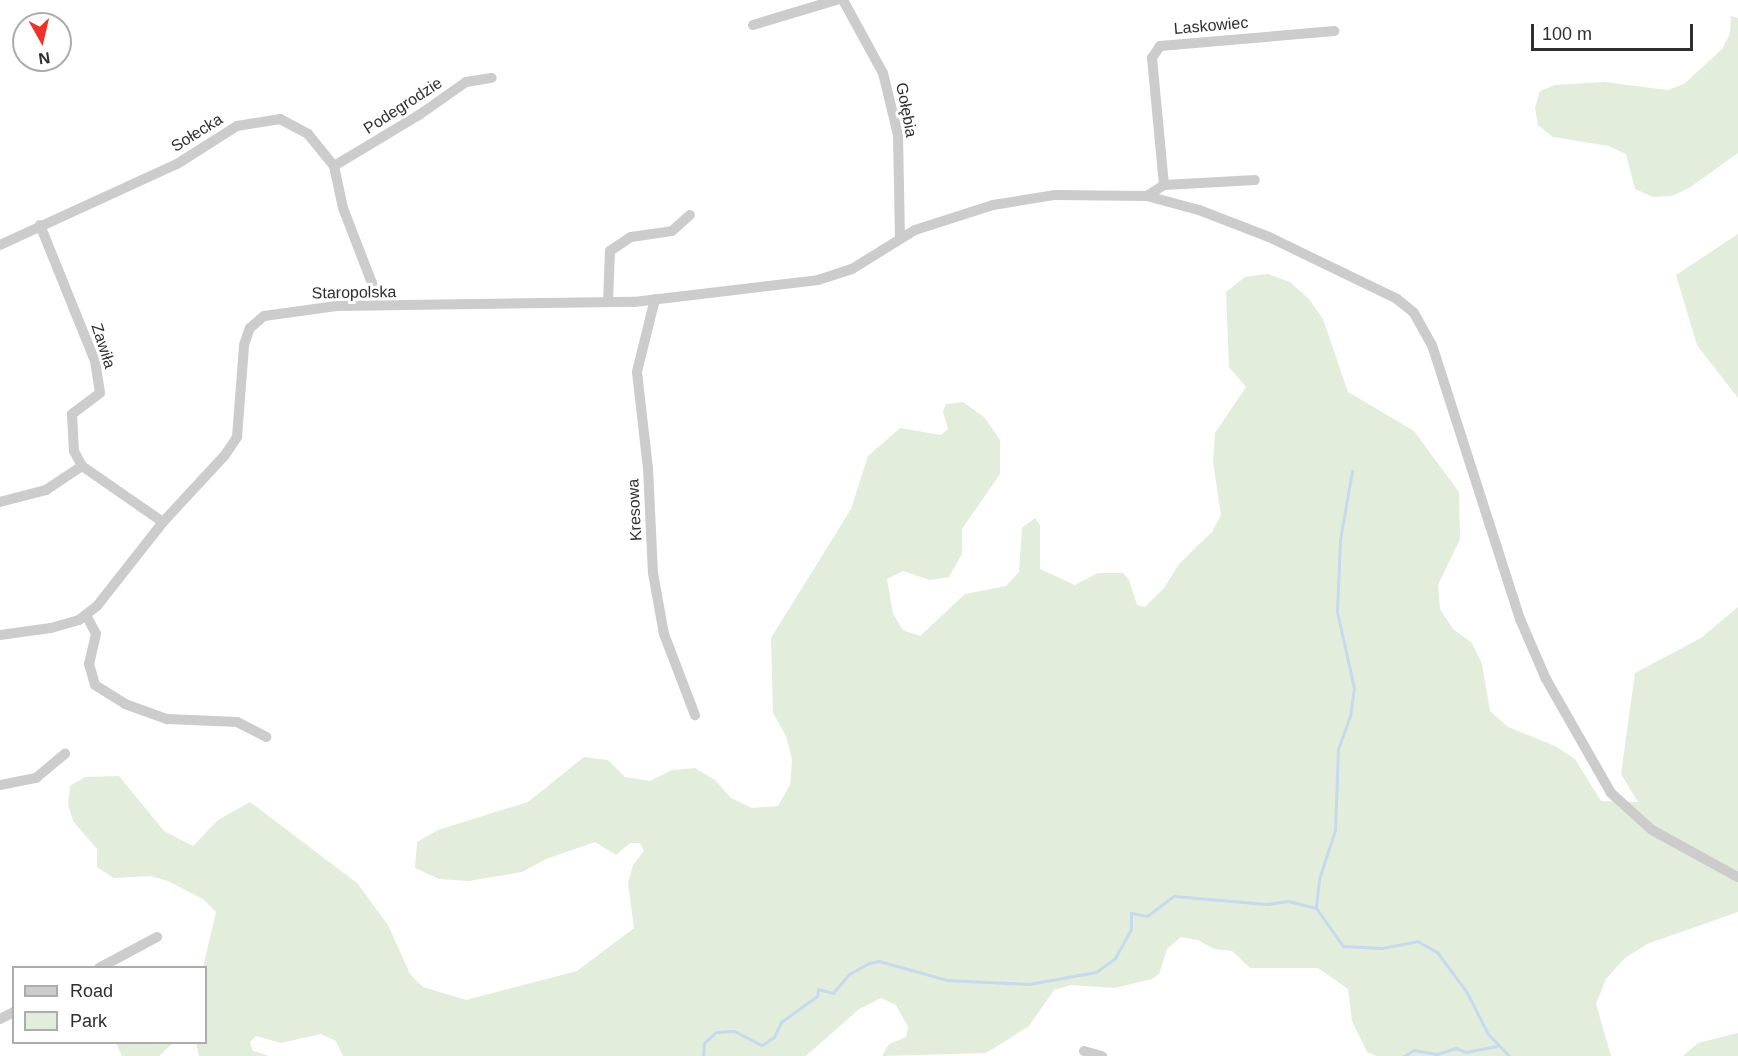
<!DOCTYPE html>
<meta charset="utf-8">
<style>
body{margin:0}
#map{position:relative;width:1738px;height:1056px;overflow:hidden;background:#fff;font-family:Arial,sans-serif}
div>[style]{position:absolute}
.green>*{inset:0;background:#e3eddb}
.stream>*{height:3px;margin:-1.5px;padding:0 1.5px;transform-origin:1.5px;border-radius:1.5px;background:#c6d9ee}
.street>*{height:10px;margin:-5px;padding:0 5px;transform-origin:5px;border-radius:5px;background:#ccc}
span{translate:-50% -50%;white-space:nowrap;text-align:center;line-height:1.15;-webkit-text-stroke:6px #fff;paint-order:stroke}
.street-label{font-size:16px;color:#2f2f2f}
.legend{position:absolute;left:12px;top:966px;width:195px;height:78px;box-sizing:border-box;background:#fff;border:2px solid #acacac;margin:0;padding:8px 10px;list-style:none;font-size:18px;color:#2f2f2f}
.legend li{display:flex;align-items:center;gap:12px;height:30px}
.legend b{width:30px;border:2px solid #acacac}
.north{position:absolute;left:12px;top:12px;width:60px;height:60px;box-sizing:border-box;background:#fff;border:2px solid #acacac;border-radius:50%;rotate:172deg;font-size:16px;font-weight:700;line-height:24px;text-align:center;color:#2f2f2f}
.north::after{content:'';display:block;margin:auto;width:21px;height:27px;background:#f13125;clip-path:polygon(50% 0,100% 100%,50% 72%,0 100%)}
.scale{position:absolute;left:1531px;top:24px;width:162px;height:27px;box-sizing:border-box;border:3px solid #2f2f2f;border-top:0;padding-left:8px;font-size:18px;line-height:21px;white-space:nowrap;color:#2f2f2f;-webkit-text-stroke:4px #fff;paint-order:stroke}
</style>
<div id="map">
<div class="green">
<i style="clip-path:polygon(1731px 16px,1738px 18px,1738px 153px,1689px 188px,1672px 196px,1653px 197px,1635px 189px,1626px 154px,1609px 146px,1553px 137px,1538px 125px,1535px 108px,1540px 91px,1555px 85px,1604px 82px,1668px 90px,1684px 84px,1722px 49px,1730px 34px)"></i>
<i style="clip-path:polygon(1738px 234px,1738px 398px,1697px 345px,1676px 275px)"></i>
<i style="clip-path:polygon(1268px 274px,1290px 282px,1309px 299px,1323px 319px,1348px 392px,1414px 431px,1459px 492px,1460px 539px,1438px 585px,1440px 609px,1453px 629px,1472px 643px,1482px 664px,1490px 711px,1508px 727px,1555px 746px,1575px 759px,1601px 801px,1638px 802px,1621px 774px,1635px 673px,1701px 638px,1738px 607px,1738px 912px,1647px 944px,1625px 958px,1606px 979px,1596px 1004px,1611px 1056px,1377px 1056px,1367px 1052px,1352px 1021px,1348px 989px,1318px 968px,1250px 968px,1232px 951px,1214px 949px,1198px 940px,1181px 937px,1167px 949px,1159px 974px,1152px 979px,1115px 988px,1071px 985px,1054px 990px,1029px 1026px,986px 1053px,882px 1056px,889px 1044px,906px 1037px,908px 1027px,896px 1005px,881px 998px,858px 1010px,806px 1056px,343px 1056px,336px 1041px,321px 1034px,281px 1043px,256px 1036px,250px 1042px,253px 1051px,269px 1056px,199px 1056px,196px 1043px,206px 1042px,203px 967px,216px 912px,203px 899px,168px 881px,151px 876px,114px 878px,97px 867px,97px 849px,73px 821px,68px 804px,70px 786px,85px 777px,119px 776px,164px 831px,193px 846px,218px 820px,250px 802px,357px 883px,388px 925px,410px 974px,423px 987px,466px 1000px,577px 971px,634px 928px,628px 883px,633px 865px,644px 851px,640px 843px,630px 843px,616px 855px,595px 842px,546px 859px,522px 872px,469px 881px,439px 879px,415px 868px,417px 842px,438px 830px,528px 802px,584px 757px,608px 760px,625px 777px,650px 781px,672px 770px,695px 768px,715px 780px,731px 798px,752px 808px,778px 806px,790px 785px,792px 760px,786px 736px,773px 713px,771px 638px,851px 509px,868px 456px,900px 428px,941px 435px,948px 429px,943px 412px,946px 404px,963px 402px,984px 417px,1000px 440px,1000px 474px,962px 529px,962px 554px,949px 577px,930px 580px,903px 571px,887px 579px,893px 614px,903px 630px,920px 636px,965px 594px,1006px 586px,1019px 572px,1022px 528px,1035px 518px,1040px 525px,1040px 569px,1075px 585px,1098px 573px,1123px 573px,1129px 580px,1137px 605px,1145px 607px,1164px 588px,1179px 564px,1212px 532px,1221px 515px,1213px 462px,1215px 433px,1246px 387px,1229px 367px,1226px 292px,1245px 277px)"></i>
<i style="clip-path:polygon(1738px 1033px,1738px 1056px,1683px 1056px,1698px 1043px)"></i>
<i style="clip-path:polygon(116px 1043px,173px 1043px,159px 1056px,122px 1056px)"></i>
</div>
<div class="stream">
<i style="left:1352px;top:471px;width:70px;rotate:99.9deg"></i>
<i style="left:1340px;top:540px;width:72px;rotate:92.4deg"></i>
<i style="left:1337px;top:612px;width:78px;rotate:77.4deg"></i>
<i style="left:1354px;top:688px;width:28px;rotate:98deg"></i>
<i style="left:1350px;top:716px;width:35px;rotate:110deg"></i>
<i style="left:1338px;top:749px;width:81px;rotate:92.1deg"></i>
<i style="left:1335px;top:830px;width:52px;rotate:108.1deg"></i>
<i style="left:1319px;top:879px;width:29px;rotate:96deg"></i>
<i style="left:1316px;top:908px;width:47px;rotate:54.6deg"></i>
<i style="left:1343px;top:946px;width:39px;rotate:3deg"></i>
<i style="left:1382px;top:948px;width:36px;rotate:-11deg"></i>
<i style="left:1417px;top:941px;width:23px;rotate:29deg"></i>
<i style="left:1437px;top:952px;width:49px;rotate:53.4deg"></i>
<i style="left:1466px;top:991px;width:48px;rotate:62.9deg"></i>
<i style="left:1488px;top:1034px;width:30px;rotate:46deg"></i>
<i style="left:703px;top:1056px;width:13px;rotate:-86deg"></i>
<i style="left:704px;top:1043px;width:16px;rotate:-43deg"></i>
<i style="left:716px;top:1032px;width:18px;rotate:-3deg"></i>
<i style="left:734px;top:1031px;width:31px;rotate:27deg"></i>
<i style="left:762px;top:1045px;width:14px;rotate:-34deg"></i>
<i style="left:774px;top:1037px;width:17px;rotate:-65deg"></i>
<i style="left:781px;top:1022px;width:44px;rotate:-35.8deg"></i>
<i style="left:817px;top:996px;width:7px;rotate:-82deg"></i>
<i style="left:818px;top:989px;width:16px;rotate:15deg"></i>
<i style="left:833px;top:993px;width:25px;rotate:-50deg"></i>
<i style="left:849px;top:974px;width:23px;rotate:-29deg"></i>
<i style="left:869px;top:963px;width:10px;rotate:-11deg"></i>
<i style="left:879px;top:961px;width:71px;rotate:15.6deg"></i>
<i style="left:947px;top:980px;width:82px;rotate:2.8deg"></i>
<i style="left:1029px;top:984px;width:68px;rotate:-10.2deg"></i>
<i style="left:1096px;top:972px;width:24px;rotate:-36deg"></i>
<i style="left:1115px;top:958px;width:33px;rotate:-61deg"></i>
<i style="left:1131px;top:929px;width:16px;rotate:-90deg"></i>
<i style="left:1131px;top:913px;width:16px;rotate:11deg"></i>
<i style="left:1147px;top:916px;width:34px;rotate:-37deg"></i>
<i style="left:1174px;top:896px;width:93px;rotate:4.9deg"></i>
<i style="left:1267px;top:904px;width:21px;rotate:-8deg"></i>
<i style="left:1288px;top:901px;width:29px;rotate:14deg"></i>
<i style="left:1404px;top:1056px;width:12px;rotate:-31deg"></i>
<i style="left:1414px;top:1050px;width:23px;rotate:10deg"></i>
<i style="left:1437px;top:1054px;width:20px;rotate:-18deg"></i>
<i style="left:1456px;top:1048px;width:11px;rotate:22deg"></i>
<i style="left:1466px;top:1052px;width:31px;rotate:-11deg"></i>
</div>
<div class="street">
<i style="left:843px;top:0;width:83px;rotate:61.3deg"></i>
<i style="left:883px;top:73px;width:64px;rotate:76.4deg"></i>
<i style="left:898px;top:135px;width:102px;rotate:88.9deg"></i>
<i style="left:753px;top:25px;width:87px;rotate:-16.8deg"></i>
<i style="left:334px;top:166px;width:99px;rotate:-31deg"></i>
<i style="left:419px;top:115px;width:57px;rotate:-35.1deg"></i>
<i style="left:466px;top:82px;width:26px;rotate:-9deg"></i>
<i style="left:1164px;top:185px;width:128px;rotate:-95.4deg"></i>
<i style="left:1152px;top:58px;width:14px;rotate:-56deg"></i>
<i style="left:1160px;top:46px;width:175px;rotate:-4.9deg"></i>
<i style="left:1147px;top:196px;width:20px;rotate:-33deg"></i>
<i style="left:1164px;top:185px;width:91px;rotate:-3.1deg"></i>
<i style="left:40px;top:225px;width:147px;rotate:68deg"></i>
<i style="left:95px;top:361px;width:32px;rotate:81deg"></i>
<i style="left:100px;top:393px;width:35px;rotate:143deg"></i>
<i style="left:72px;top:414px;width:37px;rotate:87deg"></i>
<i style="left:74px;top:451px;width:17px;rotate:62deg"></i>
<i style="left:0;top:245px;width:195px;rotate:-24.6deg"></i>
<i style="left:177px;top:164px;width:71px;rotate:-32.3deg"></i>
<i style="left:237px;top:126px;width:44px;rotate:-9.2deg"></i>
<i style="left:280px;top:119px;width:32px;rotate:28deg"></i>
<i style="left:308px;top:134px;width:41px;rotate:50.9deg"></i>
<i style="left:334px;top:166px;width:43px;rotate:77.9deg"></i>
<i style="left:343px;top:208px;width:80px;rotate:68.9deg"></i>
<i style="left:372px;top:283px;width:22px;rotate:85deg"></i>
<i style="left:655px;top:299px;width:75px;rotate:103.9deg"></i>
<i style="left:637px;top:372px;width:97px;rotate:83.5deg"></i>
<i style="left:648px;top:468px;width:105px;rotate:87.3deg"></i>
<i style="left:653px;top:573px;width:62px;rotate:79.8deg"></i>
<i style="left:664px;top:634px;width:87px;rotate:69.1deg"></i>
<i style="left:608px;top:302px;width:51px;rotate:-87.8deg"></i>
<i style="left:610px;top:251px;width:25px;rotate:-34deg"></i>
<i style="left:631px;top:237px;width:41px;rotate:-8.3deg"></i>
<i style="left:672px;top:231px;width:24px;rotate:-42deg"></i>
<i style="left:82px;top:466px;width:98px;rotate:34.7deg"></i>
<i style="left:0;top:502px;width:48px;rotate:-14.6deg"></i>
<i style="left:46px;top:490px;width:43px;rotate:-33.7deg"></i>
<i style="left:86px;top:615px;width:21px;rotate:62deg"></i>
<i style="left:96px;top:634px;width:31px;rotate:103deg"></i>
<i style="left:89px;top:664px;width:22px;rotate:74deg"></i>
<i style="left:95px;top:685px;width:36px;rotate:32deg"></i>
<i style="left:125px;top:704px;width:45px;rotate:19.7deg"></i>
<i style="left:167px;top:719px;width:70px;rotate:2.5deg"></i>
<i style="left:237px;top:722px;width:33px;rotate:27deg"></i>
<i style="left:0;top:635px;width:51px;rotate:-7.8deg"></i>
<i style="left:51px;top:628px;width:29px;rotate:-16deg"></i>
<i style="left:79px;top:620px;width:23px;rotate:-38deg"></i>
<i style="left:97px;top:606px;width:107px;rotate:-51.8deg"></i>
<i style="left:163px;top:522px;width:91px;rotate:-47.2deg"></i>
<i style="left:225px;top:455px;width:22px;rotate:-56deg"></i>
<i style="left:237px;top:437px;width:92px;rotate:-85.6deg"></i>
<i style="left:244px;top:345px;width:18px;rotate:-71deg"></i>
<i style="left:250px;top:328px;width:18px;rotate:-41deg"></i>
<i style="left:264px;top:316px;width:73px;rotate:-7.9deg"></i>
<i style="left:336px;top:306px;width:298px;rotate:-0.8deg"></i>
<i style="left:634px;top:302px;width:185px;rotate:-6.8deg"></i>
<i style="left:818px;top:280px;width:36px;rotate:-18deg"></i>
<i style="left:852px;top:269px;width:74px;rotate:-31.8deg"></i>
<i style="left:915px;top:230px;width:82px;rotate:-17.8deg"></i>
<i style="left:993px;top:205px;width:63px;rotate:-9.2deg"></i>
<i style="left:1055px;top:195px;width:92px;rotate:0.6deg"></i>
<i style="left:1147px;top:196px;width:54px;rotate:15.1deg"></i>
<i style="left:1199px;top:210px;width:75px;rotate:21.1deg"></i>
<i style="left:1269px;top:237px;width:142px;rotate:25.8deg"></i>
<i style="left:1397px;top:299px;width:22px;rotate:39deg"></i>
<i style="left:1414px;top:313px;width:37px;rotate:61deg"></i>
<i style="left:1432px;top:345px;width:288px;rotate:72.2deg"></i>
<i style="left:1520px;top:619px;width:65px;rotate:66.6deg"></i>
<i style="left:1546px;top:679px;width:131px;rotate:60.3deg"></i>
<i style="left:1611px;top:793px;width:55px;rotate:42.1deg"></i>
<i style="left:1652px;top:830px;width:98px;rotate:28.7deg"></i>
<i style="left:0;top:785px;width:37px;rotate:-11deg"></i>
<i style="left:36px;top:778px;width:38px;rotate:-40deg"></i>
<i style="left:99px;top:968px;width:66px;rotate:-28.1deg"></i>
<i style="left:0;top:1019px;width:16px;rotate:-27deg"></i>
<i style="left:1084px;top:1051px;width:19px;rotate:16deg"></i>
</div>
<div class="street-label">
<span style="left:1211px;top:26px;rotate:-5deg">Laskowiec</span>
<span style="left:403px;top:106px;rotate:-33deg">Podegrodzie</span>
<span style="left:906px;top:110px;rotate:79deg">Gołębia</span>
<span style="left:197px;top:133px;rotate:-32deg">Sołecka</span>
<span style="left:354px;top:293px;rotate:-1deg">Staropolska</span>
<span style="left:103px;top:346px;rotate:72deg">Zawiła</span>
<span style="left:635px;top:510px;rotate:-93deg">Kresowa</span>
</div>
<ul class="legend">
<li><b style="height:8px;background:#ccc"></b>Road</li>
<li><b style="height:16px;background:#e3eddb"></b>Park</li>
</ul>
<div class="north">N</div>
<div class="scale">100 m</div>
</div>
